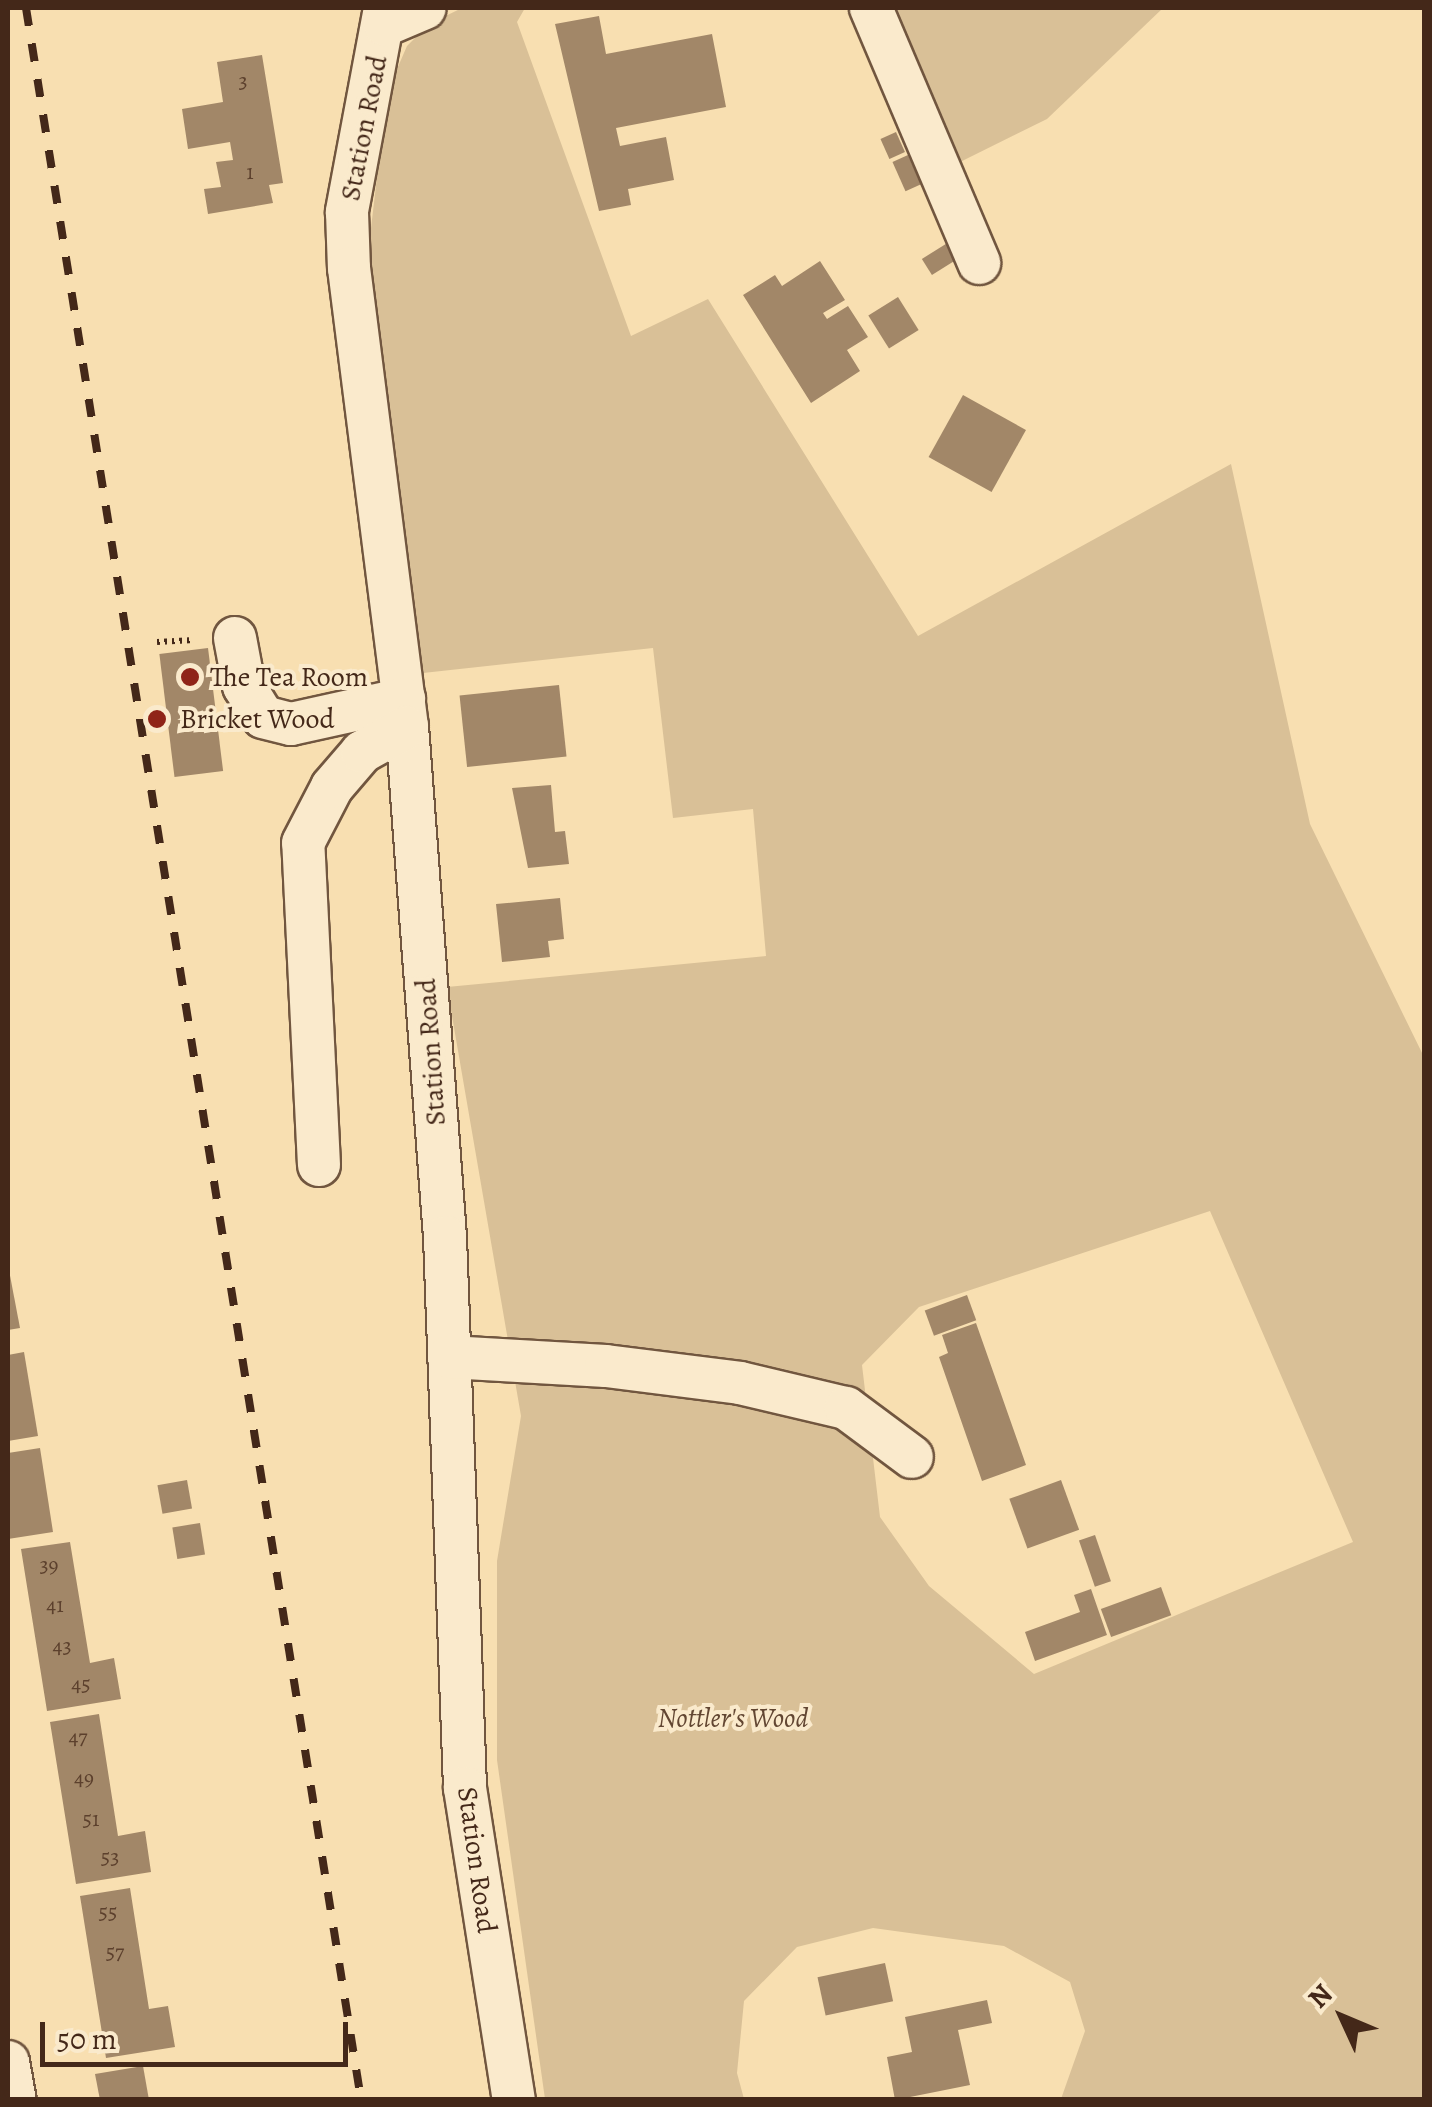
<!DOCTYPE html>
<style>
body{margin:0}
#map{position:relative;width:1432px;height:2107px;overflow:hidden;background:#f8dfb1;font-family:Alegreya,serif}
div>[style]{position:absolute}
.green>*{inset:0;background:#d9c097}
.building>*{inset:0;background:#a28768;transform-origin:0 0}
.path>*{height:6px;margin-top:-3px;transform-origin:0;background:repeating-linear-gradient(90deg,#442819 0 2.5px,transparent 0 7.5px)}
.roads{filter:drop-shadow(2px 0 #71563f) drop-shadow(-2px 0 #71563f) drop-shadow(0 2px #71563f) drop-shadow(0 -2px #71563f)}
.minor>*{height:42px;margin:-21px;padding:0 21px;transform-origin:21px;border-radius:21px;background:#faeacc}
.rail>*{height:8px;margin-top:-4px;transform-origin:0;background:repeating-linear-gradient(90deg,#442819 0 18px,transparent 0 36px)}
.dots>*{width:28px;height:28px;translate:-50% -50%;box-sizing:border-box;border:5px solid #faeacc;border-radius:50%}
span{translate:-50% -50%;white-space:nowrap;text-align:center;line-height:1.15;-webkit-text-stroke:8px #faeacc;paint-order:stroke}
.number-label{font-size:22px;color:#5c402d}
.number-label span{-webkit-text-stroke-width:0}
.street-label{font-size:28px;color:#442819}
.poi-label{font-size:28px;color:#442819}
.left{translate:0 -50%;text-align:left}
.park-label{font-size:28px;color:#624632;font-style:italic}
.frame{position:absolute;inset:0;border:10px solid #442819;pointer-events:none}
.north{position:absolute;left:1292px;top:1967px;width:100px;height:100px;-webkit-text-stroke:8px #faeacc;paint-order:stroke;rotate:314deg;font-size:28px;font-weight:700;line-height:40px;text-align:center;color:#442819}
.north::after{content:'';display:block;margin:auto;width:35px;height:45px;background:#442819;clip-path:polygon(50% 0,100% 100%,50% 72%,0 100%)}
.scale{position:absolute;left:40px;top:2022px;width:308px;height:45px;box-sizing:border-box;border:5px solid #442819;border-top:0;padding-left:12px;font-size:30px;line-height:35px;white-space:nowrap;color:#442819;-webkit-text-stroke:8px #faeacc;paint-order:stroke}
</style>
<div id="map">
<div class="green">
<i style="clip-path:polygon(evenodd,462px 8px,525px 8px,517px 22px,631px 336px,708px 299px,918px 636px,1231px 464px,1310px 824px,1424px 1057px,1424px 2099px,1061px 2099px,1085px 2031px,1070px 1982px,1004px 1946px,873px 1928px,797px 1947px,744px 2001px,737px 2073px,744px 2099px,545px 2099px,497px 1760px,497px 1561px,521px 1416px,447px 987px,766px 956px,753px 809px,673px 818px,653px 648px,423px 673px,369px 245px,387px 92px,407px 46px,429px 24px,462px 8px,1210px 1211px,1353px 1542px,1034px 1674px,929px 1586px,880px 1517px,862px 1365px,919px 1307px,1210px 1211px)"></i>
<i style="clip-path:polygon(881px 8px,1163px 8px,1047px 119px,950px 167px)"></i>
</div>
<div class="building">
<i style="clip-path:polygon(599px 16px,606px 54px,712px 34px,726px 107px,616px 128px,620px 146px,666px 137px,674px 180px,628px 189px,631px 205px,599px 211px,555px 24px)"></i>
<i style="clip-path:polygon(262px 55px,283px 183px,269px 185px,273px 203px,208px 214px,204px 189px,221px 187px,216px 162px,233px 160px,230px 142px,188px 149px,182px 109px,223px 102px,217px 62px)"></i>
<i style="left:896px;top:132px;width:22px;height:17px;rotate:66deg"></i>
<i style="left:908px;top:155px;width:32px;height:17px;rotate:66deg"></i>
<i style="left:949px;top:242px;width:19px;height:32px;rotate:58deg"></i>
<i style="clip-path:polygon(820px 261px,845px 300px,823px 313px,827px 319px,848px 306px,868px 337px,847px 350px,860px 371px,811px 403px,743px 295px,775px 275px,782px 286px)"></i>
<i style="left:898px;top:297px;width:39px;height:35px;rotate:58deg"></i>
<i style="left:963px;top:395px;width:72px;height:71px;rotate:29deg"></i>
<i style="left:208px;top:648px;width:124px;height:49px;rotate:83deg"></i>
<i style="left:559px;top:685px;width:72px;height:100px;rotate:84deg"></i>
<i style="clip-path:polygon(551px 785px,555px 832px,565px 831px,569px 864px,528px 868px,512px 788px)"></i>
<i style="clip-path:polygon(560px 898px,564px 939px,548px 941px,550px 957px,502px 962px,496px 904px)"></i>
<i style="clip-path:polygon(8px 1265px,20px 1328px,8px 1330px)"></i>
<i style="left:967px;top:1295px;width:27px;height:45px;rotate:70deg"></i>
<i style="clip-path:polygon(976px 1323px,1026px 1465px,982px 1481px,939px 1357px,948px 1353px,942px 1335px)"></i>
<i style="clip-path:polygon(24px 1352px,38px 1436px,8px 1441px,8px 1355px)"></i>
<i style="clip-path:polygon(40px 1448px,53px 1532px,8px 1539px,8px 1453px)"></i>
<i style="left:187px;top:1480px;width:29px;height:30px;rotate:80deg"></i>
<i style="left:1061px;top:1480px;width:53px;height:55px;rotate:70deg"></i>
<i style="left:200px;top:1523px;width:32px;height:28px;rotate:81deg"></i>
<i style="left:1095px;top:1535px;width:49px;height:17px;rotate:71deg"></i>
<i style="clip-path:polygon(70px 1542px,90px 1663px,114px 1658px,121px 1699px,47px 1711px,21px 1549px)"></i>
<i style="left:1161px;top:1587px;width:30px;height:64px;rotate:70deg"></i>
<i style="clip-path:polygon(1091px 1589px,1107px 1635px,1035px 1661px,1025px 1632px,1080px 1612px,1074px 1595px)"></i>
<i style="clip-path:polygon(99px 1714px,118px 1836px,145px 1831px,151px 1872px,76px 1884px,50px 1722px)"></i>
<i style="clip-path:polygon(130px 1888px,149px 2009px,168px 2006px,175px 2047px,106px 2058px,80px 1896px)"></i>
<i style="left:885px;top:1963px;width:39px;height:69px;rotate:78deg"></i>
<i style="clip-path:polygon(987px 2000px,992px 2023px,958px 2030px,970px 2085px,895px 2100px,887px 2057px,912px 2052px,905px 2017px)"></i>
<i style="clip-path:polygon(143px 2066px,149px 2100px,100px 2100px,95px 2074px)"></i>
</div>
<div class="path">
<i style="left:157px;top:642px;width:37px;rotate:-3deg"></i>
</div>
<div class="roads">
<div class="minor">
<i style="left:385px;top:8px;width:208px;rotate:100.6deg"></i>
<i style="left:347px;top:212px;width:56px;rotate:88deg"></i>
<i style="left:349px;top:268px;width:463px;rotate:82.8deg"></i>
<i style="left:407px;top:727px;width:511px;rotate:85.74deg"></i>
<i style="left:445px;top:1237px;width:551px;rotate:87.92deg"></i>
<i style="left:465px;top:1788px;width:316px;rotate:81.1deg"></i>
<i style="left:871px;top:8px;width:277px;rotate:67deg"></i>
<i style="left:385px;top:25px;width:43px;rotate:-23deg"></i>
<i style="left:235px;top:638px;width:49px;rotate:79.4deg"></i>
<i style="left:244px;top:686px;width:36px;rotate:58deg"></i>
<i style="left:263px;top:717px;width:29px;rotate:14deg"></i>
<i style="left:291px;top:724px;width:116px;rotate:-12.5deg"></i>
<i style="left:319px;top:1165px;width:322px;rotate:-92.8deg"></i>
<i style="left:303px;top:843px;width:63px;rotate:-62.6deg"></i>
<i style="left:332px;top:787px;width:46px;rotate:-49.4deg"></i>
<i style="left:362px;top:752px;width:51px;rotate:-29.1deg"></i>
<i style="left:449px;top:1357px;width:157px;rotate:3.3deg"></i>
<i style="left:606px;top:1366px;width:135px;rotate:7.2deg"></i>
<i style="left:740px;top:1383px;width:109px;rotate:13.3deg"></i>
<i style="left:846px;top:1408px;width:82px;rotate:36.6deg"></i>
<i style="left:8px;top:2062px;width:39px;rotate:80deg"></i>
</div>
</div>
<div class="rail">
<i style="left:26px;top:8px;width:2119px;rotate:80.9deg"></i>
</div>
<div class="dots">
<i style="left:190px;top:677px;background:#8f2418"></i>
<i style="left:157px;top:719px;background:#8f2418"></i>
</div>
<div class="number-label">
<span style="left:243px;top:82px">3</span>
<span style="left:250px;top:173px">1</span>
<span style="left:49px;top:1566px">39</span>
<span style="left:55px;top:1606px">41</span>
<span style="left:62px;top:1647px">43</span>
<span style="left:81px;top:1685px">45</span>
<span style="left:78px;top:1738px">47</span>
<span style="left:84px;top:1779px">49</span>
<span style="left:91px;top:1820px">51</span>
<span style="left:110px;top:1858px">53</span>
<span style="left:108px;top:1913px">55</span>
<span style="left:115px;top:1953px">57</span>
</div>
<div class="street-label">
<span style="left:364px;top:128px;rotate:-79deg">Station Road</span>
<span style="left:431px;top:1052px;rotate:-94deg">Station Road</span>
<span style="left:477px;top:1860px;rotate:82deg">Station Road</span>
</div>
<div class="poi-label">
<span class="left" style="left:210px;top:677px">The Tea Room</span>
<span class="left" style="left:180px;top:719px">Bricket Wood</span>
</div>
<div class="park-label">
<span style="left:733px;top:1718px">Nottler's Wood</span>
</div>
<div class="frame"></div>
<div class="north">N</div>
<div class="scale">50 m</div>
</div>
